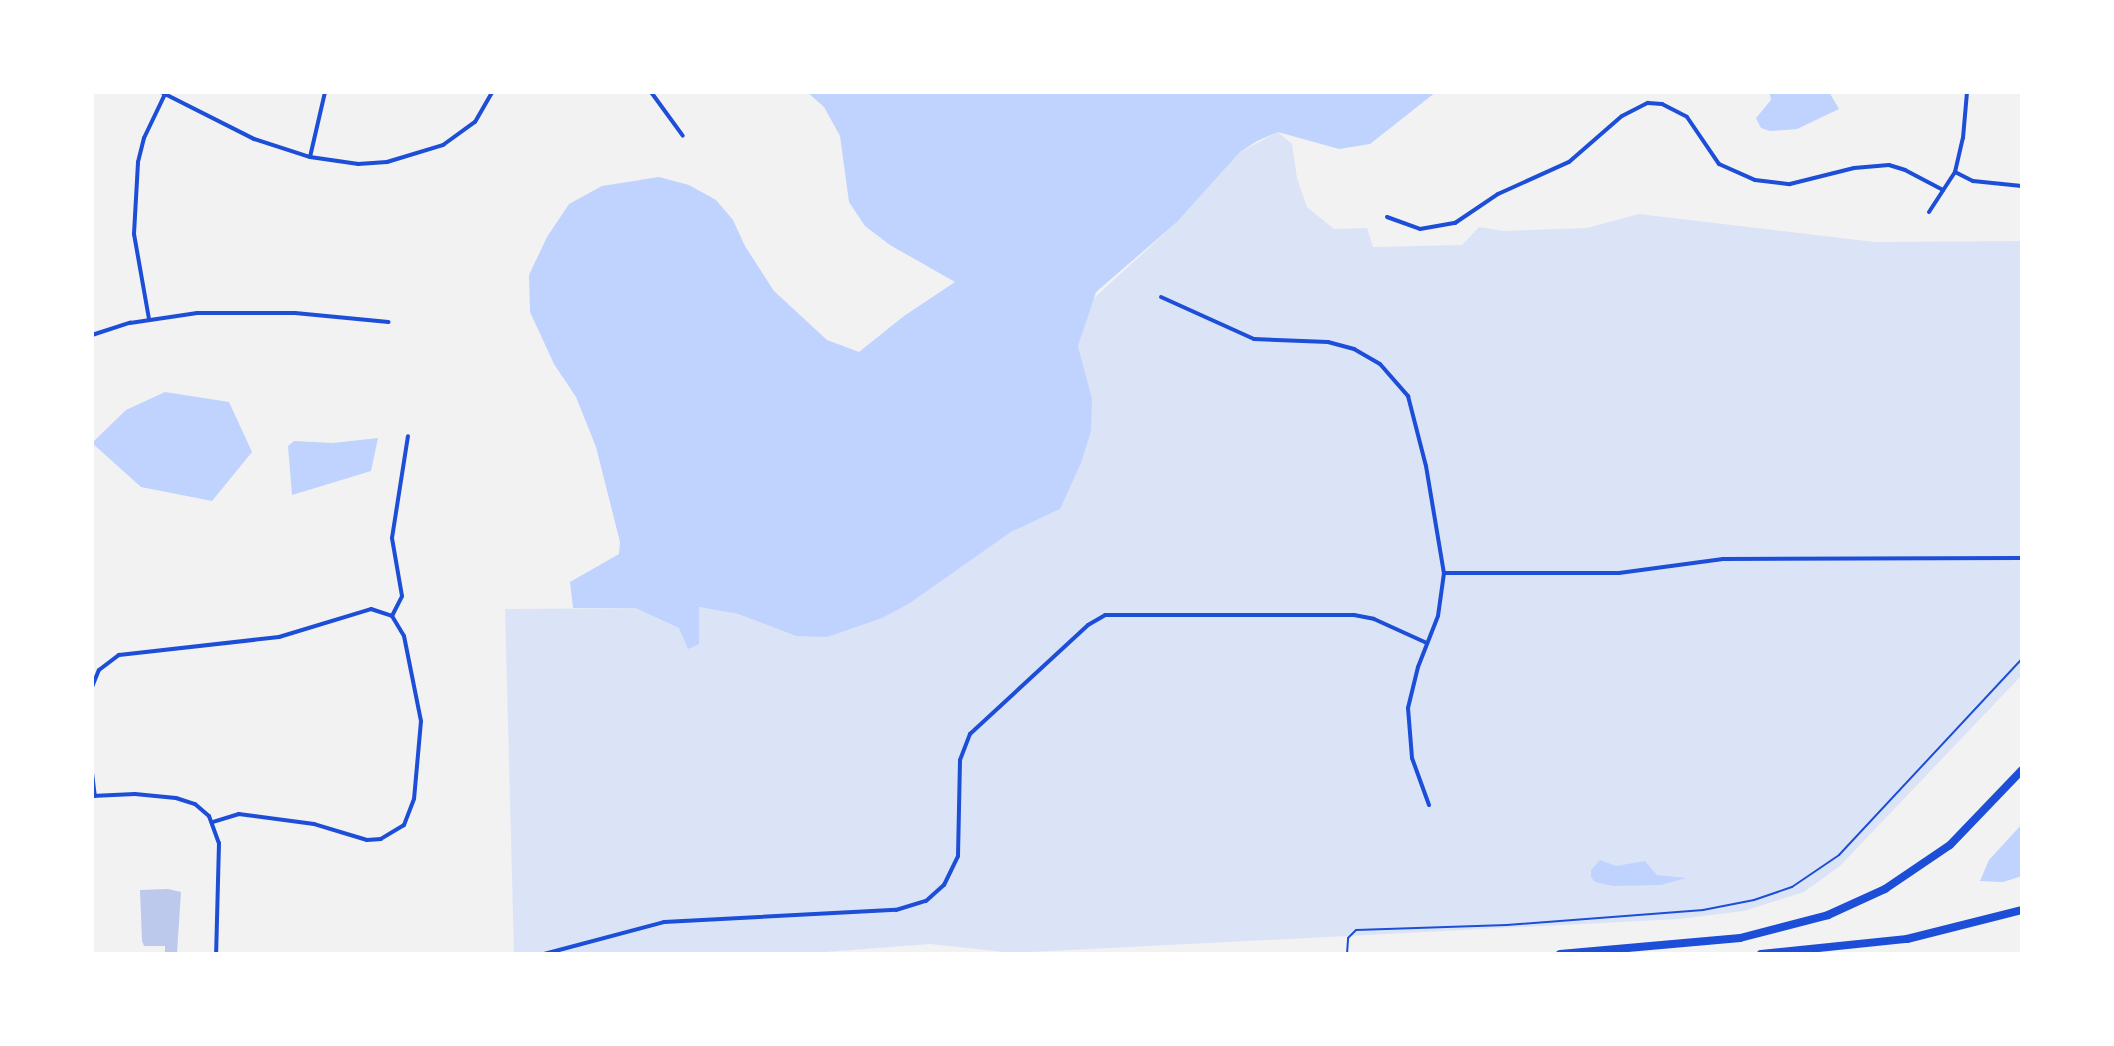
<!DOCTYPE html>
<style>
body{margin:0}
#map{position:relative;width:2114px;height:1046px;overflow:hidden;background:#f2f2f2;font-family:Overpass,sans-serif}
div>[style]{position:absolute}
.green>*{inset:0;background:#dbe4f7}
.water>*{inset:0;background:#bfd3fe}
.building>*{inset:0;background:#bdc9ec}
.path>*{height:2px;margin:-1px;padding:0 1px;transform-origin:1px;border-radius:1px;background:#1d4ed8}
.minor>*{height:4px;margin:-2px;padding:0 2px;transform-origin:2px;border-radius:2px;background:#1d4ed8}
.motorway>*{height:8px;margin:-4px;padding:0 4px;transform-origin:4px;border-radius:4px;background:#1d4ed8}
span{translate:-50% -50%;white-space:nowrap;text-align:center;line-height:1.15;-webkit-text-stroke:8px #fff;paint-order:stroke}
.frame{position:absolute;inset:0;border:94px solid #fff;pointer-events:none}
</style>
<div id="map">
<div class="green">
<i style="clip-path:polygon(1278px 132px,1292px 144px,1297px 178px,1307px 207px,1334px 229px,1367px 228px,1373px 247px,1462px 245px,1479px 227px,1504px 231px,1587px 228px,1639px 214px,1875px 242px,2022px 241px,2022px 675px,1840px 866px,1804px 892px,1744px 911px,1679px 919px,1013px 953px,930px 944px,800px 954px,514px 954px,505px 609px,635px 608px,679px 628px,699px 644px,699px 607px,738px 614px,796px 636px,910px 603px,1011px 532px,1060px 509px,1092px 398px,1078px 346px,1092px 300px,1177px 222px,1240px 152px)"></i>
</div>
<div class="water">
<i style="clip-path:polygon(807px 92px,1436px 92px,1370px 144px,1339px 149px,1278px 132px,1257px 141px,1240px 152px,1177px 222px,1096px 292px,1078px 346px,1092px 398px,1091px 431px,1081px 463px,1060px 509px,1011px 532px,910px 603px,882px 618px,827px 637px,796px 636px,738px 614px,699px 607px,699px 644px,688px 649px,679px 628px,635px 608px,573px 608px,570px 582px,619px 554px,620px 542px,596px 447px,576px 397px,554px 364px,530px 312px,529px 275px,547px 237px,569px 204px,602px 186px,659px 177px,689px 185px,716px 200px,733px 220px,745px 246px,774px 291px,827px 340px,859px 352px,904px 316px,955px 282px,890px 245px,865px 226px,849px 202px,840px 136px,824px 107px)"></i>
<i style="clip-path:polygon(1762px 92px,1829px 92px,1839px 109px,1797px 129px,1770px 131px,1761px 128px,1756px 118px,1771px 100px,1770px 94px)"></i>
<i style="clip-path:polygon(165px 392px,229px 402px,252px 452px,212px 501px,141px 487px,92px 443px,126px 410px)"></i>
<i style="clip-path:polygon(378px 438px,371px 471px,292px 495px,288px 446px,294px 441px,333px 443px)"></i>
<i style="clip-path:polygon(2022px 824px,2022px 876px,2003px 882px,1980px 881px,1989px 860px)"></i>
<i style="clip-path:polygon(1600px 860px,1616px 866px,1645px 861px,1657px 875px,1686px 878px,1661px 885px,1613px 886px,1595px 882px,1591px 877px,1591px 870px)"></i>
</div>
<div class="building">
<i style="clip-path:polygon(168px 889px,181px 892px,177px 953px,165px 953px,165px 946px,144px 946px,142px 941px,140px 890px)"></i>
</div>
<div class="path">
<i style="left:1347px;top:954px;width:16px;rotate:-86deg"></i>
<i style="left:1348px;top:938px;width:11px;rotate:-45deg"></i>
<i style="left:1356px;top:930px;width:151px;rotate:-1.9deg"></i>
<i style="left:1507px;top:925px;width:197px;rotate:-4.4deg"></i>
<i style="left:1703px;top:910px;width:52px;rotate:-11.1deg"></i>
<i style="left:1754px;top:900px;width:40px;rotate:-18.9deg"></i>
<i style="left:1792px;top:887px;width:57px;rotate:-34.2deg"></i>
<i style="left:1839px;top:855px;width:268px;rotate:-47deg"></i>
</div>
<div class="minor">
<i style="left:161px;top:92px;width:104px;rotate:26.8deg"></i>
<i style="left:254px;top:139px;width:59px;rotate:17.8deg"></i>
<i style="left:310px;top:157px;width:49px;rotate:8.3deg"></i>
<i style="left:358px;top:164px;width:29px;rotate:-4deg"></i>
<i style="left:387px;top:162px;width:59px;rotate:-16.9deg"></i>
<i style="left:443px;top:145px;width:39px;rotate:-36deg"></i>
<i style="left:475px;top:122px;width:34px;rotate:-60deg"></i>
<i style="left:651px;top:92px;width:54px;rotate:54deg"></i>
<i style="left:310px;top:157px;width:67px;rotate:-77deg"></i>
<i style="left:1955px;top:172px;width:20px;rotate:27deg"></i>
<i style="left:1973px;top:181px;width:49px;rotate:5.8deg"></i>
<i style="left:1929px;top:212px;width:48px;rotate:-57deg"></i>
<i style="left:1955px;top:172px;width:35px;rotate:-77deg"></i>
<i style="left:1963px;top:138px;width:46px;rotate:-85deg"></i>
<i style="left:1387px;top:217px;width:35px;rotate:20deg"></i>
<i style="left:1420px;top:229px;width:36px;rotate:-10deg"></i>
<i style="left:1455px;top:223px;width:52px;rotate:-34deg"></i>
<i style="left:1498px;top:194px;width:78px;rotate:-24.3deg"></i>
<i style="left:1569px;top:162px;width:70px;rotate:-41deg"></i>
<i style="left:1622px;top:116px;width:29px;rotate:-27deg"></i>
<i style="left:1648px;top:103px;width:14px;rotate:4deg"></i>
<i style="left:1662px;top:104px;width:28px;rotate:27deg"></i>
<i style="left:1687px;top:117px;width:57px;rotate:55.8deg"></i>
<i style="left:1719px;top:164px;width:39px;rotate:24deg"></i>
<i style="left:1755px;top:180px;width:35px;rotate:7deg"></i>
<i style="left:1790px;top:184px;width:66px;rotate:-14deg"></i>
<i style="left:1854px;top:168px;width:35px;rotate:-5deg"></i>
<i style="left:1889px;top:165px;width:17px;rotate:17deg"></i>
<i style="left:1905px;top:170px;width:43px;rotate:27.8deg"></i>
<i style="left:1161px;top:297px;width:102px;rotate:24.3deg"></i>
<i style="left:1254px;top:339px;width:74px;rotate:2.3deg"></i>
<i style="left:1328px;top:342px;width:27px;rotate:15deg"></i>
<i style="left:1354px;top:349px;width:30px;rotate:30deg"></i>
<i style="left:1380px;top:364px;width:43px;rotate:48.8deg"></i>
<i style="left:1408px;top:396px;width:72px;rotate:75.6deg"></i>
<i style="left:1426px;top:466px;width:109px;rotate:80.5deg"></i>
<i style="left:1444px;top:573px;width:43px;rotate:97.9deg"></i>
<i style="left:1438px;top:616px;width:55px;rotate:111.4deg"></i>
<i style="left:1418px;top:667px;width:42px;rotate:103.7deg"></i>
<i style="left:1408px;top:708px;width:50px;rotate:85.4deg"></i>
<i style="left:1412px;top:758px;width:50px;rotate:70.1deg"></i>
<i style="left:149px;top:319px;width:86px;rotate:-100deg"></i>
<i style="left:134px;top:234px;width:72px;rotate:-86.8deg"></i>
<i style="left:138px;top:162px;width:25px;rotate:-76deg"></i>
<i style="left:144px;top:138px;width:49px;rotate:-64.5deg"></i>
<i style="left:92px;top:335px;width:40px;rotate:-18deg"></i>
<i style="left:130px;top:323px;width:68px;rotate:-8.5deg"></i>
<i style="left:197px;top:313px;width:98px"></i>
<i style="left:295px;top:313px;width:94px;rotate:5.5deg"></i>
<i style="left:1444px;top:573px;width:175px"></i>
<i style="left:1619px;top:573px;width:105px;rotate:-7.7deg"></i>
<i style="left:1723px;top:559px;width:299px;rotate:-0.2deg"></i>
<i style="left:392px;top:616px;width:22px;rotate:-63deg"></i>
<i style="left:402px;top:596px;width:59px;rotate:-99.8deg"></i>
<i style="left:392px;top:538px;width:103px;rotate:-81.1deg"></i>
<i style="left:92px;top:687px;width:18px;rotate:-68deg"></i>
<i style="left:99px;top:670px;width:25px;rotate:-37deg"></i>
<i style="left:119px;top:655px;width:161px;rotate:-6.4deg"></i>
<i style="left:279px;top:637px;width:96px;rotate:-16.9deg"></i>
<i style="left:371px;top:609px;width:22px;rotate:18deg"></i>
<i style="left:392px;top:616px;width:23px;rotate:59deg"></i>
<i style="left:404px;top:636px;width:87px;rotate:78.7deg"></i>
<i style="left:421px;top:721px;width:78px;rotate:95.1deg"></i>
<i style="left:414px;top:799px;width:28px;rotate:111deg"></i>
<i style="left:404px;top:825px;width:27px;rotate:149deg"></i>
<i style="left:381px;top:839px;width:14px;rotate:176deg"></i>
<i style="left:367px;top:840px;width:55px;rotate:-163.2deg"></i>
<i style="left:314px;top:824px;width:76px;rotate:-172.4deg"></i>
<i style="left:239px;top:814px;width:27px;rotate:163deg"></i>
<i style="left:92px;top:773px;width:23px;rotate:83deg"></i>
<i style="left:92px;top:796px;width:43px;rotate:-2.7deg"></i>
<i style="left:135px;top:794px;width:41px;rotate:5.6deg"></i>
<i style="left:176px;top:798px;width:20px;rotate:18deg"></i>
<i style="left:195px;top:804px;width:18px;rotate:41deg"></i>
<i style="left:209px;top:816px;width:29px;rotate:70deg"></i>
<i style="left:219px;top:843px;width:111px;rotate:91.5deg"></i>
<i style="left:544px;top:954px;width:124px;rotate:-14.9deg"></i>
<i style="left:664px;top:922px;width:232px;rotate:-3deg"></i>
<i style="left:896px;top:910px;width:31px;rotate:-17deg"></i>
<i style="left:926px;top:901px;width:24px;rotate:-42deg"></i>
<i style="left:944px;top:885px;width:32px;rotate:-64deg"></i>
<i style="left:958px;top:856px;width:96px;rotate:-88.8deg"></i>
<i style="left:960px;top:760px;width:28px;rotate:-69deg"></i>
<i style="left:970px;top:734px;width:161px;rotate:-42.7deg"></i>
<i style="left:1088px;top:625px;width:20px;rotate:-30deg"></i>
<i style="left:1105px;top:615px;width:249px"></i>
<i style="left:1354px;top:615px;width:20px;rotate:11deg"></i>
<i style="left:1374px;top:619px;width:58px;rotate:24.4deg"></i>
</div>
<div class="motorway">
<i style="left:1560px;top:954px;width:181px;rotate:-5.1deg"></i>
<i style="left:1740px;top:938px;width:91px;rotate:-14.6deg"></i>
<i style="left:1828px;top:915px;width:63px;rotate:-24.5deg"></i>
<i style="left:1885px;top:889px;width:78px;rotate:-34.1deg"></i>
<i style="left:1950px;top:845px;width:104px;rotate:-46.2deg"></i>
<i style="left:1761px;top:954px;width:147px;rotate:-5.9deg"></i>
<i style="left:1907px;top:939px;width:119px;rotate:-14.2deg"></i>
</div>
<div class="frame"></div>
</div>
